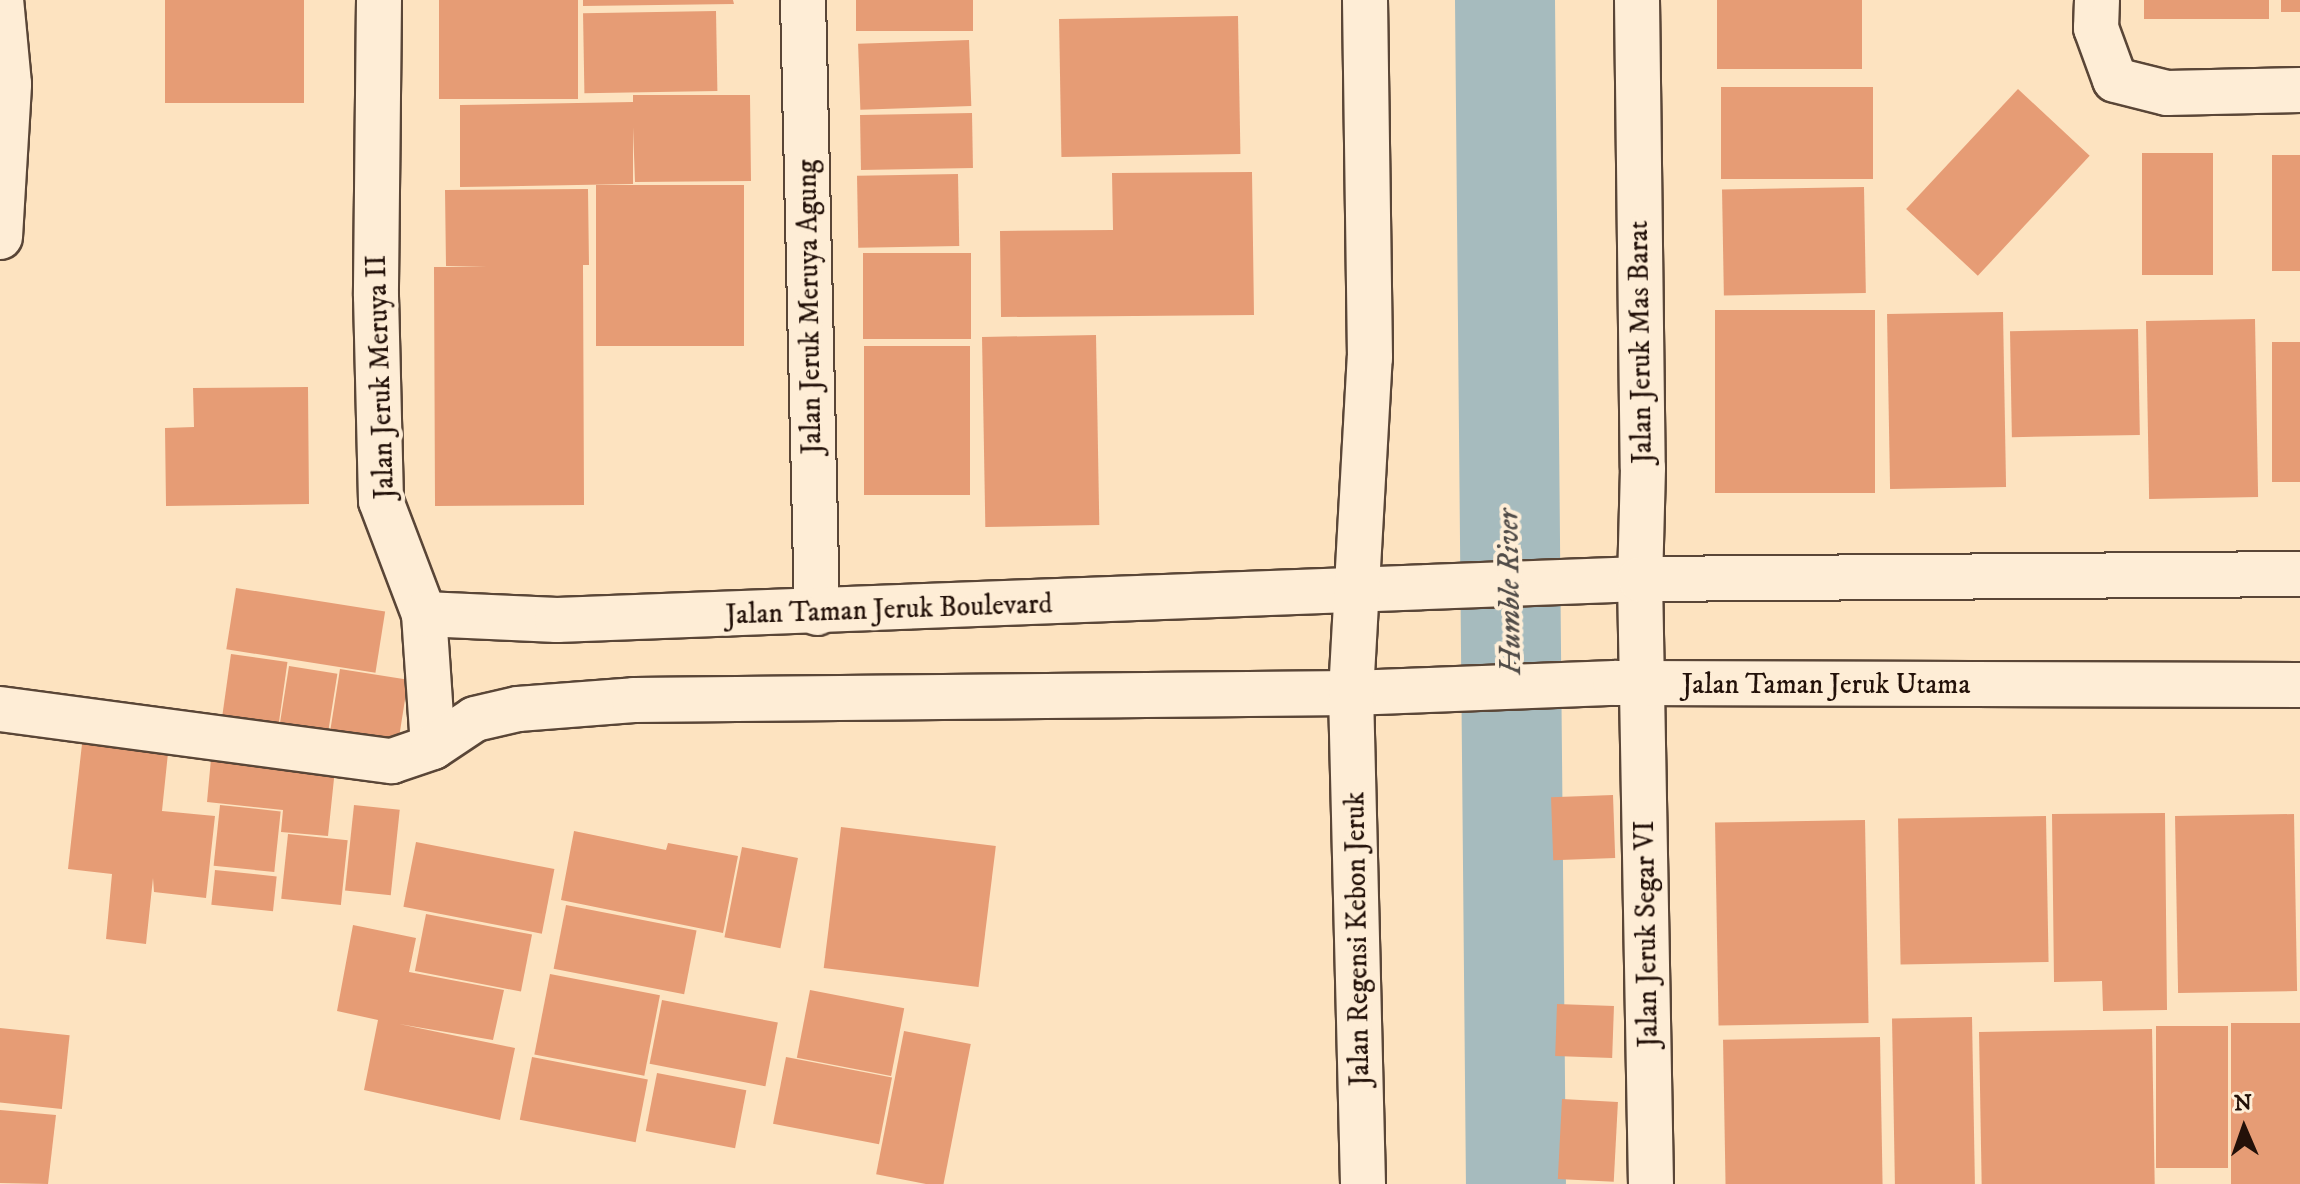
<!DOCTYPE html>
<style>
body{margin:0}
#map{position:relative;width:2300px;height:1184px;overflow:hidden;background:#fde3c0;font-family:"IM FELL DW Pica",serif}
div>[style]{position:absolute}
.river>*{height:100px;margin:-50px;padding:0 50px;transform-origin:50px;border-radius:50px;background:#a6bbbe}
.building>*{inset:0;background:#e69c75;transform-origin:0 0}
.roads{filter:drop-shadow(2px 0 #5a4637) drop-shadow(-2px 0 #5a4637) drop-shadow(0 2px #5a4637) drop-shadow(0 -2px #5a4637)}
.minor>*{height:44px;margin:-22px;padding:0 22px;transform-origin:22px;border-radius:22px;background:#feedd6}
span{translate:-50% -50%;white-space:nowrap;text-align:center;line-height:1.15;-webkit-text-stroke:8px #feedd6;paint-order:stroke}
.street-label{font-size:28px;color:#231109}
.water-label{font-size:30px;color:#514c48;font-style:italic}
.north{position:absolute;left:2204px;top:1088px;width:80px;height:80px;-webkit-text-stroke:6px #feedd6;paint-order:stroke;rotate:358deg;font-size:22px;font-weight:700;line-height:32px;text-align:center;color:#231109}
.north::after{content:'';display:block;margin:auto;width:28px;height:36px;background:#231109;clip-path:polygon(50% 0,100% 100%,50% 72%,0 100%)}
</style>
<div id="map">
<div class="river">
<i style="left:1505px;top:0;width:1184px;rotate:89.47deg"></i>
</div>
<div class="building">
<i style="left:165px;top:0;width:139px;height:103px"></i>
<i style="left:439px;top:0;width:139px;height:99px"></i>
<i style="clip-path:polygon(583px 0,733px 0,734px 4px,583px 6px)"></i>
<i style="left:856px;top:0;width:117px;height:31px"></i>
<i style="left:1717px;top:0;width:145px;height:69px"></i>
<i style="left:2144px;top:0;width:125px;height:19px"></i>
<i style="left:2281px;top:0;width:19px;height:12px"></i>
<i style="left:716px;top:11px;width:80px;height:133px;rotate:89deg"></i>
<i style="left:1238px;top:16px;width:138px;height:179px;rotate:89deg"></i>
<i style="left:969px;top:40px;width:66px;height:111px;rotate:88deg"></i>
<i style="left:1873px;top:87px;width:92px;height:152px;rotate:90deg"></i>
<i style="left:2018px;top:89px;width:98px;height:164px;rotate:43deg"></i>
<i style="clip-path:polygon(633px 95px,750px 95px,751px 181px,635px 182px,633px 127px,633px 184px,460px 187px,460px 105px,633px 102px)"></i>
<i style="left:972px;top:113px;width:55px;height:112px;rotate:89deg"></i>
<i style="left:2213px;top:153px;width:122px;height:71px;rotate:90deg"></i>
<i style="left:2300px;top:155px;width:116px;height:28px;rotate:90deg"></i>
<i style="clip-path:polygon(1252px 172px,1254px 315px,1001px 317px,1000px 231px,1113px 230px,1112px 173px)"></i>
<i style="left:958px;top:174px;width:72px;height:101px;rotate:89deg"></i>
<i style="left:744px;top:185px;width:161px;height:148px;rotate:90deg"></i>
<i style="left:1864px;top:187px;width:106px;height:142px;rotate:89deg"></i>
<i style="clip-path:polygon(588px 189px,589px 265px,583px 265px,584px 505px,435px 506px,434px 267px,487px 267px,446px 266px,445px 190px)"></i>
<i style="left:971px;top:253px;width:86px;height:108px;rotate:90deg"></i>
<i style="left:1875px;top:310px;width:183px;height:160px;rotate:90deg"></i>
<i style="left:2003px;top:312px;width:175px;height:116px;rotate:89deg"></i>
<i style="left:2255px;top:319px;width:178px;height:109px;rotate:89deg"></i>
<i style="left:2138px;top:329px;width:106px;height:128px;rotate:89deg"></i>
<i style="left:1096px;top:335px;width:190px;height:114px;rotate:89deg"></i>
<i style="left:2300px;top:342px;width:140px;height:28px;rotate:90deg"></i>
<i style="left:864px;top:346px;width:106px;height:149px"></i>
<i style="clip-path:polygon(308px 387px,309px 504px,166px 506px,165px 428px,194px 427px,193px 388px)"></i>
<i style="left:236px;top:588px;width:151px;height:62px;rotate:9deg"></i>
<i style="left:231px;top:654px;width:57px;height:67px;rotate:8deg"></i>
<i style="left:289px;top:666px;width:49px;height:59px;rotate:9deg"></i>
<i style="left:340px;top:669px;width:69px;height:61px;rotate:9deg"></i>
<i style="clip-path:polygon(82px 744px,168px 753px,162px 811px,215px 816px,206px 898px,154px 892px,153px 878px,146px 944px,106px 939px,112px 874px,68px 869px)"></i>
<i style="clip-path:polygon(212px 748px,335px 769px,328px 836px,281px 832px,283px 810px,207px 802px)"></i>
<i style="left:1613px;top:795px;width:63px;height:62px;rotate:88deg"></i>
<i style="left:220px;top:805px;width:61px;height:61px;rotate:6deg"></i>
<i style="left:354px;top:805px;width:46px;height:86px;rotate:6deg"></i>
<i style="clip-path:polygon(2165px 813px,2167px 1010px,2103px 1011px,2102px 981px,2054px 982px,2052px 814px)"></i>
<i style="left:2294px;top:814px;width:177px;height:119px;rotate:89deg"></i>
<i style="left:2046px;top:816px;width:146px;height:148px;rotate:89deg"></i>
<i style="left:1865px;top:820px;width:203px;height:150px;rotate:89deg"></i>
<i style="left:841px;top:827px;width:156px;height:142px;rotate:7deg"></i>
<i style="clip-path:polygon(574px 831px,666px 850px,668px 843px,738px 856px,723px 933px,561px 900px)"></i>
<i style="left:288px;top:834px;width:60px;height:65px;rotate:6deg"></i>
<i style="left:416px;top:842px;width:141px;height:66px;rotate:11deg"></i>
<i style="left:742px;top:847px;width:57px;height:92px;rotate:11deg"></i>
<i style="left:215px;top:870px;width:62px;height:35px;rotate:6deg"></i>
<i style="left:566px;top:905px;width:133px;height:65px;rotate:11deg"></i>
<i style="left:426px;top:914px;width:108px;height:58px;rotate:11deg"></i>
<i style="clip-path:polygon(353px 925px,416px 938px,409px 972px,504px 990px,493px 1040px,399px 1024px,515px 1048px,500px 1120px,364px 1090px,378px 1020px,337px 1011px)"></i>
<i style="left:550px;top:974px;width:112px;height:82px;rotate:11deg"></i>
<i style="left:810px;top:990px;width:96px;height:69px;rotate:11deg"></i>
<i style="left:662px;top:1000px;width:118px;height:65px;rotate:11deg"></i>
<i style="left:1557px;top:1004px;width:57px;height:52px;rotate:2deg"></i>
<i style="left:1972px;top:1017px;width:167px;height:80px;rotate:89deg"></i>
<i style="left:2300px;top:1023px;width:161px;height:69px;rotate:90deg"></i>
<i style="left:2228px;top:1026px;width:142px;height:72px;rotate:90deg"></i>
<i style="left:0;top:1028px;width:70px;height:74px;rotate:6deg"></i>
<i style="left:2152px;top:1029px;width:155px;height:173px;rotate:89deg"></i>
<i style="left:904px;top:1031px;width:68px;height:146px;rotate:11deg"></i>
<i style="left:1880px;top:1037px;width:147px;height:157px;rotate:89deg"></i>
<i style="left:532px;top:1057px;width:118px;height:64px;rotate:11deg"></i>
<i style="left:786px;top:1057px;width:108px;height:68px;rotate:11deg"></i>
<i style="left:657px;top:1073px;width:91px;height:59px;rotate:11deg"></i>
<i style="left:1562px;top:1099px;width:56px;height:80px;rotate:3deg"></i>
<i style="clip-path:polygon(0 1110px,56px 1115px,48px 1184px,0 1183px)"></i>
</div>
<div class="roads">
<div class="minor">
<i style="left:379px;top:0;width:296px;rotate:90.6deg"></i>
<i style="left:376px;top:296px;width:205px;rotate:88.6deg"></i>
<i style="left:381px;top:501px;width:121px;rotate:69.2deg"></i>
<i style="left:424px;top:614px;width:133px;rotate:86.1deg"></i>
<i style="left:803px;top:0;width:613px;rotate:88.69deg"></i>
<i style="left:1637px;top:0;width:468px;rotate:89.3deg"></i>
<i style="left:1643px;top:468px;width:111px;rotate:91.5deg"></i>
<i style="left:1640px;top:579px;width:605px;rotate:88.96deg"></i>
<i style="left:2097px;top:0;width:28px;rotate:92deg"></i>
<i style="left:2096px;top:28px;width:55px;rotate:69.9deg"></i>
<i style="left:2115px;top:80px;width:54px;rotate:14deg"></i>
<i style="left:2167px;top:93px;width:133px;rotate:-1.3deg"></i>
<i style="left:0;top:237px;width:153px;rotate:-86.6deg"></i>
<i style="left:9px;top:84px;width:84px;rotate:-95.4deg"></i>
<i style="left:424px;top:614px;width:133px;rotate:2.6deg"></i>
<i style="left:557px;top:620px;width:1084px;rotate:-2.17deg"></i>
<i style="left:1640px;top:579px;width:660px;rotate:-0.43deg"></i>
<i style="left:0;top:709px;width:395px;rotate:7.6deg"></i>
<i style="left:392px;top:761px;width:43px;rotate:-18.9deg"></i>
<i style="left:433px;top:747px;width:50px;rotate:-33.7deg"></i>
<i style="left:475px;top:719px;width:44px;rotate:-13.1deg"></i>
<i style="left:518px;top:709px;width:116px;rotate:-4.4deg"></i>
<i style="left:634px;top:700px;width:717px;rotate:-0.56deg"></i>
<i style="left:1351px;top:693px;width:264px;rotate:-2.2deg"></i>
<i style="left:1615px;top:683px;width:685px;rotate:0.17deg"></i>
<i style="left:1363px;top:1184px;width:491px;rotate:-91.4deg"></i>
<i style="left:1351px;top:693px;width:336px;rotate:-86.8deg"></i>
<i style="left:1370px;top:358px;width:358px;rotate:-90.8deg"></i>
</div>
</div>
<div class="street-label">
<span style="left:810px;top:307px;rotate:-91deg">Jalan Jeruk Meruya Agung</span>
<span style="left:1641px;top:342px;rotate:-91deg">Jalan Jeruk Mas Barat</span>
<span style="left:381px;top:377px;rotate:-92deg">Jalan Jeruk Meruya II</span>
<span style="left:889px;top:610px;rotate:-2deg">Jalan Taman Jeruk Boulevard</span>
<span style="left:1826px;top:685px">Jalan Taman Jeruk Utama</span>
<span style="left:1647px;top:934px;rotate:-91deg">Jalan Jeruk Segar VI</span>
<span style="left:1358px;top:939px;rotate:-91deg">Jalan Regensi Kebon Jeruk</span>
</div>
<div class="water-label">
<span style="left:1511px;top:592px;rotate:-91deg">Humble River</span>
</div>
<div class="north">N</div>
</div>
